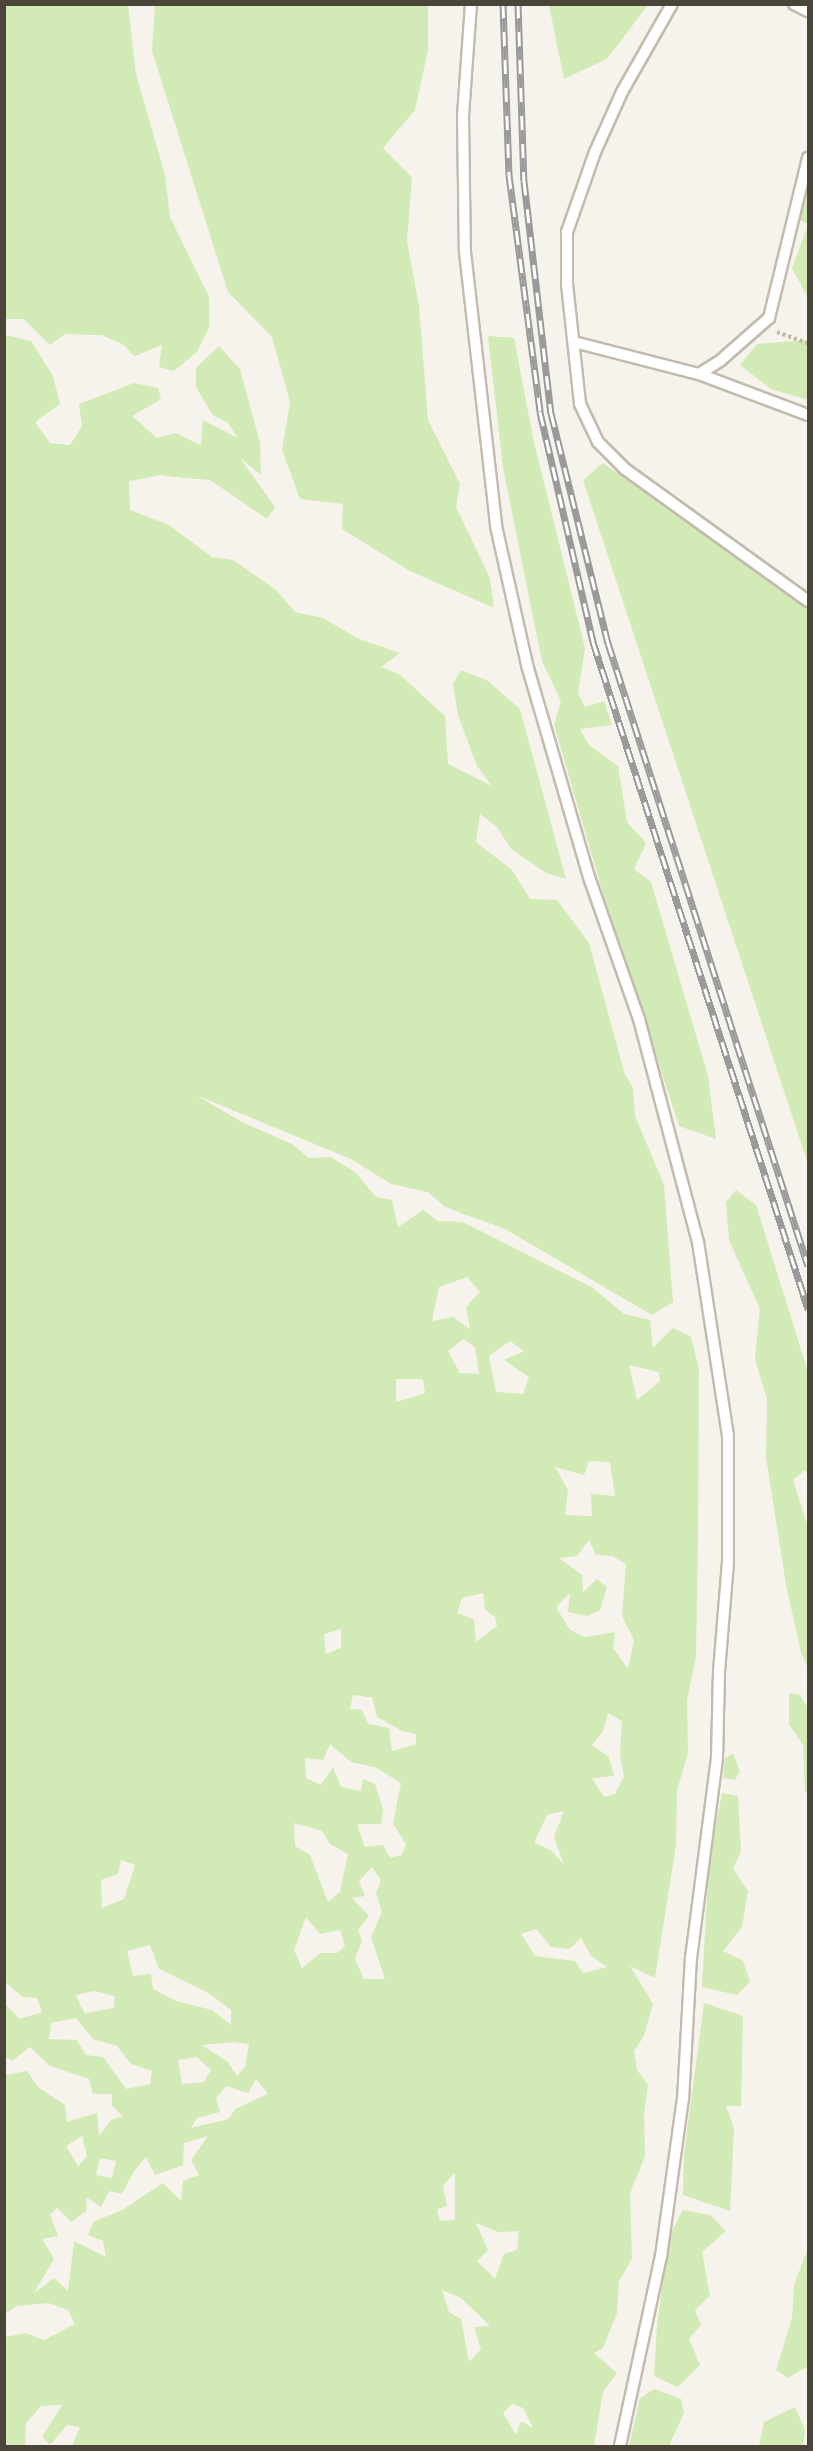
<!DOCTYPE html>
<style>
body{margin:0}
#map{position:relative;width:813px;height:2451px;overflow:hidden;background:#f6f3ec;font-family:"Exo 2",sans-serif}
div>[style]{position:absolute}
.green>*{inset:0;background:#d2eab5}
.path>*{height:4px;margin-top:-2px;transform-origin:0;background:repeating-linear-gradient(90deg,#c4b79f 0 3px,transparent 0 6px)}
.roads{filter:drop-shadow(2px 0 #c2bbae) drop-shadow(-2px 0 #c2bbae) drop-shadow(0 2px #c2bbae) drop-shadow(0 -2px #c2bbae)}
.service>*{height:10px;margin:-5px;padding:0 5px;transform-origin:5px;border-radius:5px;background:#fff}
.rail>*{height:7px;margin-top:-3.5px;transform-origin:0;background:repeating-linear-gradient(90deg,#fff 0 14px,#9a9a9a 0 28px);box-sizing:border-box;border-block:2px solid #9a9a9a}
span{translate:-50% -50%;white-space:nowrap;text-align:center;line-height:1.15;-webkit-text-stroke:4.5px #fff;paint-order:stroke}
.frame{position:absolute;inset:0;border:6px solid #4b4439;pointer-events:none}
</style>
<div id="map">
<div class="green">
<i style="clip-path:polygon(evenodd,5px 4px,128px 5px,136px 74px,165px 175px,170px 217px,209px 297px,209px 328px,197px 352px,174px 371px,159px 367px,162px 345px,134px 356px,124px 345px,102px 335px,65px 334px,50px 345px,24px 319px,5px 319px,5px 335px,31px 341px,53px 376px,60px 404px,35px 422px,50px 443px,70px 445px,82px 426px,79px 404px,134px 383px,158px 388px,161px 399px,132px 416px,157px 438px,175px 433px,201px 445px,203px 420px,238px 438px,228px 423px,213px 415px,196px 387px,196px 368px,219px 346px,240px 369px,260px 443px,261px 475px,240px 458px,275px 507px,267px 519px,210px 480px,159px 475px,129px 481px,130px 510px,169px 525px,212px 557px,233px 560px,275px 589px,295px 612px,323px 618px,359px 639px,400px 653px,381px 667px,399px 674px,445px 716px,448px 764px,492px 786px,477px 766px,458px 715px,453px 684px,461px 670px,488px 681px,520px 709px,566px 879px,546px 873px,511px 849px,497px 827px,480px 814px,476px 842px,512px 870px,530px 899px,557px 900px,589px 943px,625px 1075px,633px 1088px,635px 1116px,664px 1185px,673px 1302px,652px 1315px,505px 1229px,445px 1207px,428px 1192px,391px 1184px,351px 1159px,196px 1095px,242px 1122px,292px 1144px,309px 1158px,331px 1157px,356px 1173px,376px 1197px,392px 1200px,398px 1227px,423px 1210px,438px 1221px,463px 1222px,593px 1288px,624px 1314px,650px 1320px,653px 1348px,673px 1328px,691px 1337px,699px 1369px,698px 1538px,696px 1656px,687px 1700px,688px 1753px,677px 1790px,676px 1845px,655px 1978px,630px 1966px,653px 2004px,644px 2036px,634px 2051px,637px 2070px,648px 2085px,644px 2115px,645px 2156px,630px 2193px,632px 2259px,619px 2281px,617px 2313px,603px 2348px,594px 2353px,617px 2373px,603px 2392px,594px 2446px,72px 2446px,80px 2427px,67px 2425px,50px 2445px,42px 2437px,62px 2405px,41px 2406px,26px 2423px,25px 2446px,5px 2446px,5px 2337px,26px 2333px,44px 2340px,75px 2324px,68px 2310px,48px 2303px,17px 2306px,5px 2314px,5px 2075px,27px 2071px,38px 2087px,65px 2105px,67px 2122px,97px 2113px,99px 2136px,111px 2120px,123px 2116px,112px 2106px,112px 2094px,93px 2094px,89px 2079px,50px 2066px,30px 2047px,12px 2061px,5px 2057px,5px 2004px,20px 2019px,42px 2012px,37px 1998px,22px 1997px,4px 1981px,5px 4px,467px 1277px,480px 1292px,466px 1307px,470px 1329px,453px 1317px,432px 1321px,439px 1287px,467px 1277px,5px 4px,463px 1339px,475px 1347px,479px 1374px,460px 1373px,448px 1351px,463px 1339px,5px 4px,510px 1341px,524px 1351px,504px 1360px,529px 1377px,523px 1394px,496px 1392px,489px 1356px,510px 1341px,5px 4px,629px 1365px,659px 1372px,660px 1381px,637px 1400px,629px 1365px,5px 4px,396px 1379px,423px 1379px,425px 1393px,396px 1402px,396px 1379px,5px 4px,589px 1461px,610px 1462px,615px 1496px,591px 1494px,592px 1516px,565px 1515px,568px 1490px,555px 1467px,584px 1475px,589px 1461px,5px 4px,589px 1540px,596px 1555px,612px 1556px,626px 1564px,622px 1616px,634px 1640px,628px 1669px,613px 1648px,615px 1632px,585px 1637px,570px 1630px,556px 1607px,570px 1593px,568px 1612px,587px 1616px,600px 1610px,607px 1587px,597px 1579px,583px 1592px,582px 1575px,559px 1558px,577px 1556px,589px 1540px,5px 4px,483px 1593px,485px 1610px,495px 1617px,497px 1626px,476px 1642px,474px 1619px,457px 1613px,462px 1598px,483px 1593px,5px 4px,341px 1629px,341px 1648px,326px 1654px,324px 1634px,341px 1629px,5px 4px,353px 1695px,372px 1697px,377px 1717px,402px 1731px,416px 1734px,416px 1744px,392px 1751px,389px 1728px,368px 1724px,362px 1710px,350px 1709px,353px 1695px,5px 4px,608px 1713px,622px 1721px,620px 1755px,624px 1777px,615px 1794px,604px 1797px,592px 1778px,614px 1776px,609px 1757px,592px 1745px,603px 1731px,608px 1713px,5px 4px,330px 1744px,351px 1762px,375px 1767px,401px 1783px,393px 1824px,406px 1844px,402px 1855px,390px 1858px,383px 1845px,365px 1847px,357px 1824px,381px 1824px,383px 1809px,375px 1784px,363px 1779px,361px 1791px,341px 1787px,333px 1767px,321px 1785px,306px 1778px,305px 1758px,323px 1760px,330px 1744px,5px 4px,564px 1811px,554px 1837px,564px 1865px,551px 1850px,534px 1843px,547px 1815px,564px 1811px,5px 4px,294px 1823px,322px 1831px,330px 1844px,348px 1854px,340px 1892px,328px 1902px,310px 1855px,295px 1846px,294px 1823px,5px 4px,121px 1860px,135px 1865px,124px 1899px,102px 1908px,101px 1880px,118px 1874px,121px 1860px,5px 4px,372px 1867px,381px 1880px,376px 1893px,382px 1912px,371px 1937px,385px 1979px,364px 1979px,355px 1959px,362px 1941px,358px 1930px,369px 1916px,352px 1898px,365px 1896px,359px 1881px,372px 1867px,5px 4px,306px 1917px,320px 1934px,340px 1930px,345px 1946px,337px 1953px,321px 1953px,302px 1968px,294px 1950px,306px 1917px,5px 4px,536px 1929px,551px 1947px,569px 1949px,581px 1938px,591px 1956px,607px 1967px,583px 1973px,575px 1961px,535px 1956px,521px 1934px,536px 1929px,5px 4px,150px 1945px,159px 1969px,207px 1992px,231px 2010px,231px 2025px,212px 2010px,176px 2001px,153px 1989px,151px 1974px,133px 1976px,127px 1951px,150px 1945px,5px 4px,94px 1991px,115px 1996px,114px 2008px,85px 2013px,75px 1995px,94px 1991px,5px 4px,76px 2018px,93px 2039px,117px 2046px,131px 2064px,152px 2071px,150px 2084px,126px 2089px,103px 2057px,86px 2055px,77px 2040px,49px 2039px,51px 2023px,76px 2018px,5px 4px,233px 2042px,249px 2044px,245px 2067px,237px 2076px,228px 2062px,202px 2045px,233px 2042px,5px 4px,197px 2057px,211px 2070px,204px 2082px,182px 2084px,178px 2060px,197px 2057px,5px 4px,256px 2079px,268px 2094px,235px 2109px,229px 2119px,191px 2128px,197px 2118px,220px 2112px,216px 2098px,226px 2086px,248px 2093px,256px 2079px,5px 4px,82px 2136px,87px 2156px,78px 2166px,66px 2146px,82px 2136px,5px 4px,208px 2136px,191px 2160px,199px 2175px,183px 2181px,181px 2201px,163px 2183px,122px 2210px,93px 2222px,88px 2235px,103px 2241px,106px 2257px,74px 2241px,68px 2291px,54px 2278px,34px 2293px,54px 2259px,42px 2239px,58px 2236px,50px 2214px,57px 2208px,72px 2222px,87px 2210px,86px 2197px,101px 2207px,109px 2191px,122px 2194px,134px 2171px,146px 2157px,155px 2175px,183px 2165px,184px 2143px,208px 2136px,5px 4px,100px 2158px,116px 2161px,112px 2178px,96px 2175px,100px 2158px,5px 4px,455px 2172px,455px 2220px,440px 2221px,437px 2209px,447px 2206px,443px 2186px,455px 2172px,5px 4px,476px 2223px,498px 2232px,519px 2231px,517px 2250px,504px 2254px,495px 2279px,477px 2261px,488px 2250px,476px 2223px,5px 4px,442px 2290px,461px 2298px,490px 2326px,474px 2327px,481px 2349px,469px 2362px,461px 2319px,449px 2312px,442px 2290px,5px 4px,512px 2404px,523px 2408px,533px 2428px,521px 2421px,516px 2435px,503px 2413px,512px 2404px)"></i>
<i style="clip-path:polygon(155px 5px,428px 5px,428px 50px,415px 110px,383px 148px,412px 177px,407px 241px,419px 306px,428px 420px,460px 484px,456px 507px,490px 578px,494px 608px,410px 571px,342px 529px,343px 504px,300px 499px,282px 450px,290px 402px,272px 337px,228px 292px,152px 51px)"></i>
<i style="clip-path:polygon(549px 5px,549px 4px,648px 5px,607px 59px,564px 79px)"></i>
<i style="clip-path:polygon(808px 171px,808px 224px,795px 218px)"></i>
<i style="clip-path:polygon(808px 226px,808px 298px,792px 268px)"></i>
<i style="clip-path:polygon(488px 336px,514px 338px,533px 438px,585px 648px,578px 693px,585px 707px,604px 701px,612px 725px,580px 729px,589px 745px,618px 766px,627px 822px,646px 843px,634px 869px,651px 882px,708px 1076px,716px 1139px,679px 1126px,602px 890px,554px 725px,561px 701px,542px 661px,503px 468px)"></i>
<i style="clip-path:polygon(808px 340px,808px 400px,771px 389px,740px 365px,757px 344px)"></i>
<i style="clip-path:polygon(603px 463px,808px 609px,808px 1164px,583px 480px)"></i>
<i style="clip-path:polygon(736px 1190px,756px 1205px,808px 1372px,808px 1474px,805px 1470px,793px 1480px,808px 1528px,808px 1668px,801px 1652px,786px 1585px,766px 1457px,767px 1399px,755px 1360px,760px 1309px,729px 1240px,726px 1202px)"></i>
<i style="clip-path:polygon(789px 1693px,800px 1695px,808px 1708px,808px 1794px,805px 1791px,803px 1745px,789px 1724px)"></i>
<i style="clip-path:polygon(733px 1754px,740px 1771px,735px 1780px,723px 1778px,725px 1758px)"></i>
<i style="clip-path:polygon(722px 1793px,738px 1796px,741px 1851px,733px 1869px,748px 1891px,742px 1927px,723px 1951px,743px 1961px,750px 1982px,737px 1995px,702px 1987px,709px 1860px)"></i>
<i style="clip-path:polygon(704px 2003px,743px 2016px,741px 2106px,726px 2106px,734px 2128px,730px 2211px,683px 2195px,684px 2153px)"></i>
<i style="clip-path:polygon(683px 2210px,710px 2215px,726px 2231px,702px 2252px,710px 2296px,695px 2310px,701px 2325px,689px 2339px,700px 2365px,678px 2387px,654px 2376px,657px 2325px,669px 2236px)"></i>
<i style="clip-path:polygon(808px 2248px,808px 2366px,788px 2378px,776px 2370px,792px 2318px,794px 2285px)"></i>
<i style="clip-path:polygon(654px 2389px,681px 2399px,684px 2413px,669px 2446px,629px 2446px,640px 2398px)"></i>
<i style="clip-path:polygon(795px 2407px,805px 2430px,803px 2446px,759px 2446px,764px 2422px)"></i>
</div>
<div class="path">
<i style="left:777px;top:332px;width:33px;rotate:20deg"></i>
</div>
<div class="roads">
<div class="service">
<i style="left:471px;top:4px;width:112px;rotate:94.1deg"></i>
<i style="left:463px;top:116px;width:136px;rotate:89.2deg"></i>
<i style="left:465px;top:252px;width:276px;rotate:83.5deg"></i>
<i style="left:496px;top:526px;width:142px;rotate:77.4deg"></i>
<i style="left:527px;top:665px;width:224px;rotate:73.7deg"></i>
<i style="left:590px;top:880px;width:147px;rotate:70.6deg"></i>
<i style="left:639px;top:1019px;width:231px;rotate:75.2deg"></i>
<i style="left:698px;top:1242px;width:195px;rotate:81.2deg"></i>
<i style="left:728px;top:1435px;width:127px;rotate:90deg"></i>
<i style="left:728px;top:1562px;width:109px;rotate:94.7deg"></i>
<i style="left:719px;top:1671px;width:87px;rotate:91.3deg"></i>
<i style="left:717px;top:1758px;width:201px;rotate:97.4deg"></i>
<i style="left:691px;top:1957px;width:141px;rotate:93.2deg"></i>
<i style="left:683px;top:2098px;width:160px;rotate:97.9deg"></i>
<i style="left:661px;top:2256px;width:194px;rotate:102.2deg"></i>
<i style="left:672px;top:4px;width:101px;rotate:119.6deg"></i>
<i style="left:622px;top:92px;width:66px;rotate:114.2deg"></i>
<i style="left:595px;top:152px;width:85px;rotate:109.3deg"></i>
<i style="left:567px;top:232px;width:52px;rotate:90deg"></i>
<i style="left:567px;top:284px;width:121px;rotate:83.8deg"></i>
<i style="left:580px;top:404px;width:42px;rotate:64.7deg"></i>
<i style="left:598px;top:442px;width:38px;rotate:45deg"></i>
<i style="left:625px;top:469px;width:226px;rotate:35.8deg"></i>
<i style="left:794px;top:4px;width:16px;rotate:27deg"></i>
<i style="left:574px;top:342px;width:129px;rotate:14.4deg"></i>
<i style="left:699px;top:374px;width:116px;rotate:20.6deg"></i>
<i style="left:699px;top:374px;width:26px;rotate:-32deg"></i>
<i style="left:721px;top:360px;width:64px;rotate:-41.2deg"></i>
<i style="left:769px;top:318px;width:165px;rotate:-76.3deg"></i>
</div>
</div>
<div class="rail">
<i style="left:503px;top:4px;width:171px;rotate:88deg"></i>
<i style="left:509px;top:175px;width:239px;rotate:82.5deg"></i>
<i style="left:540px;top:412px;width:236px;rotate:77deg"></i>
<i style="left:593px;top:642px;width:701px;rotate:72.13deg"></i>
<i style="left:518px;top:4px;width:177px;rotate:88.1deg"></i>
<i style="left:524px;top:181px;width:234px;rotate:83.4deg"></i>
<i style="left:551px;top:413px;width:237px;rotate:76.1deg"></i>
<i style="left:608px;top:643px;width:654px;rotate:72.2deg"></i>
</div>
<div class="frame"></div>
</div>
